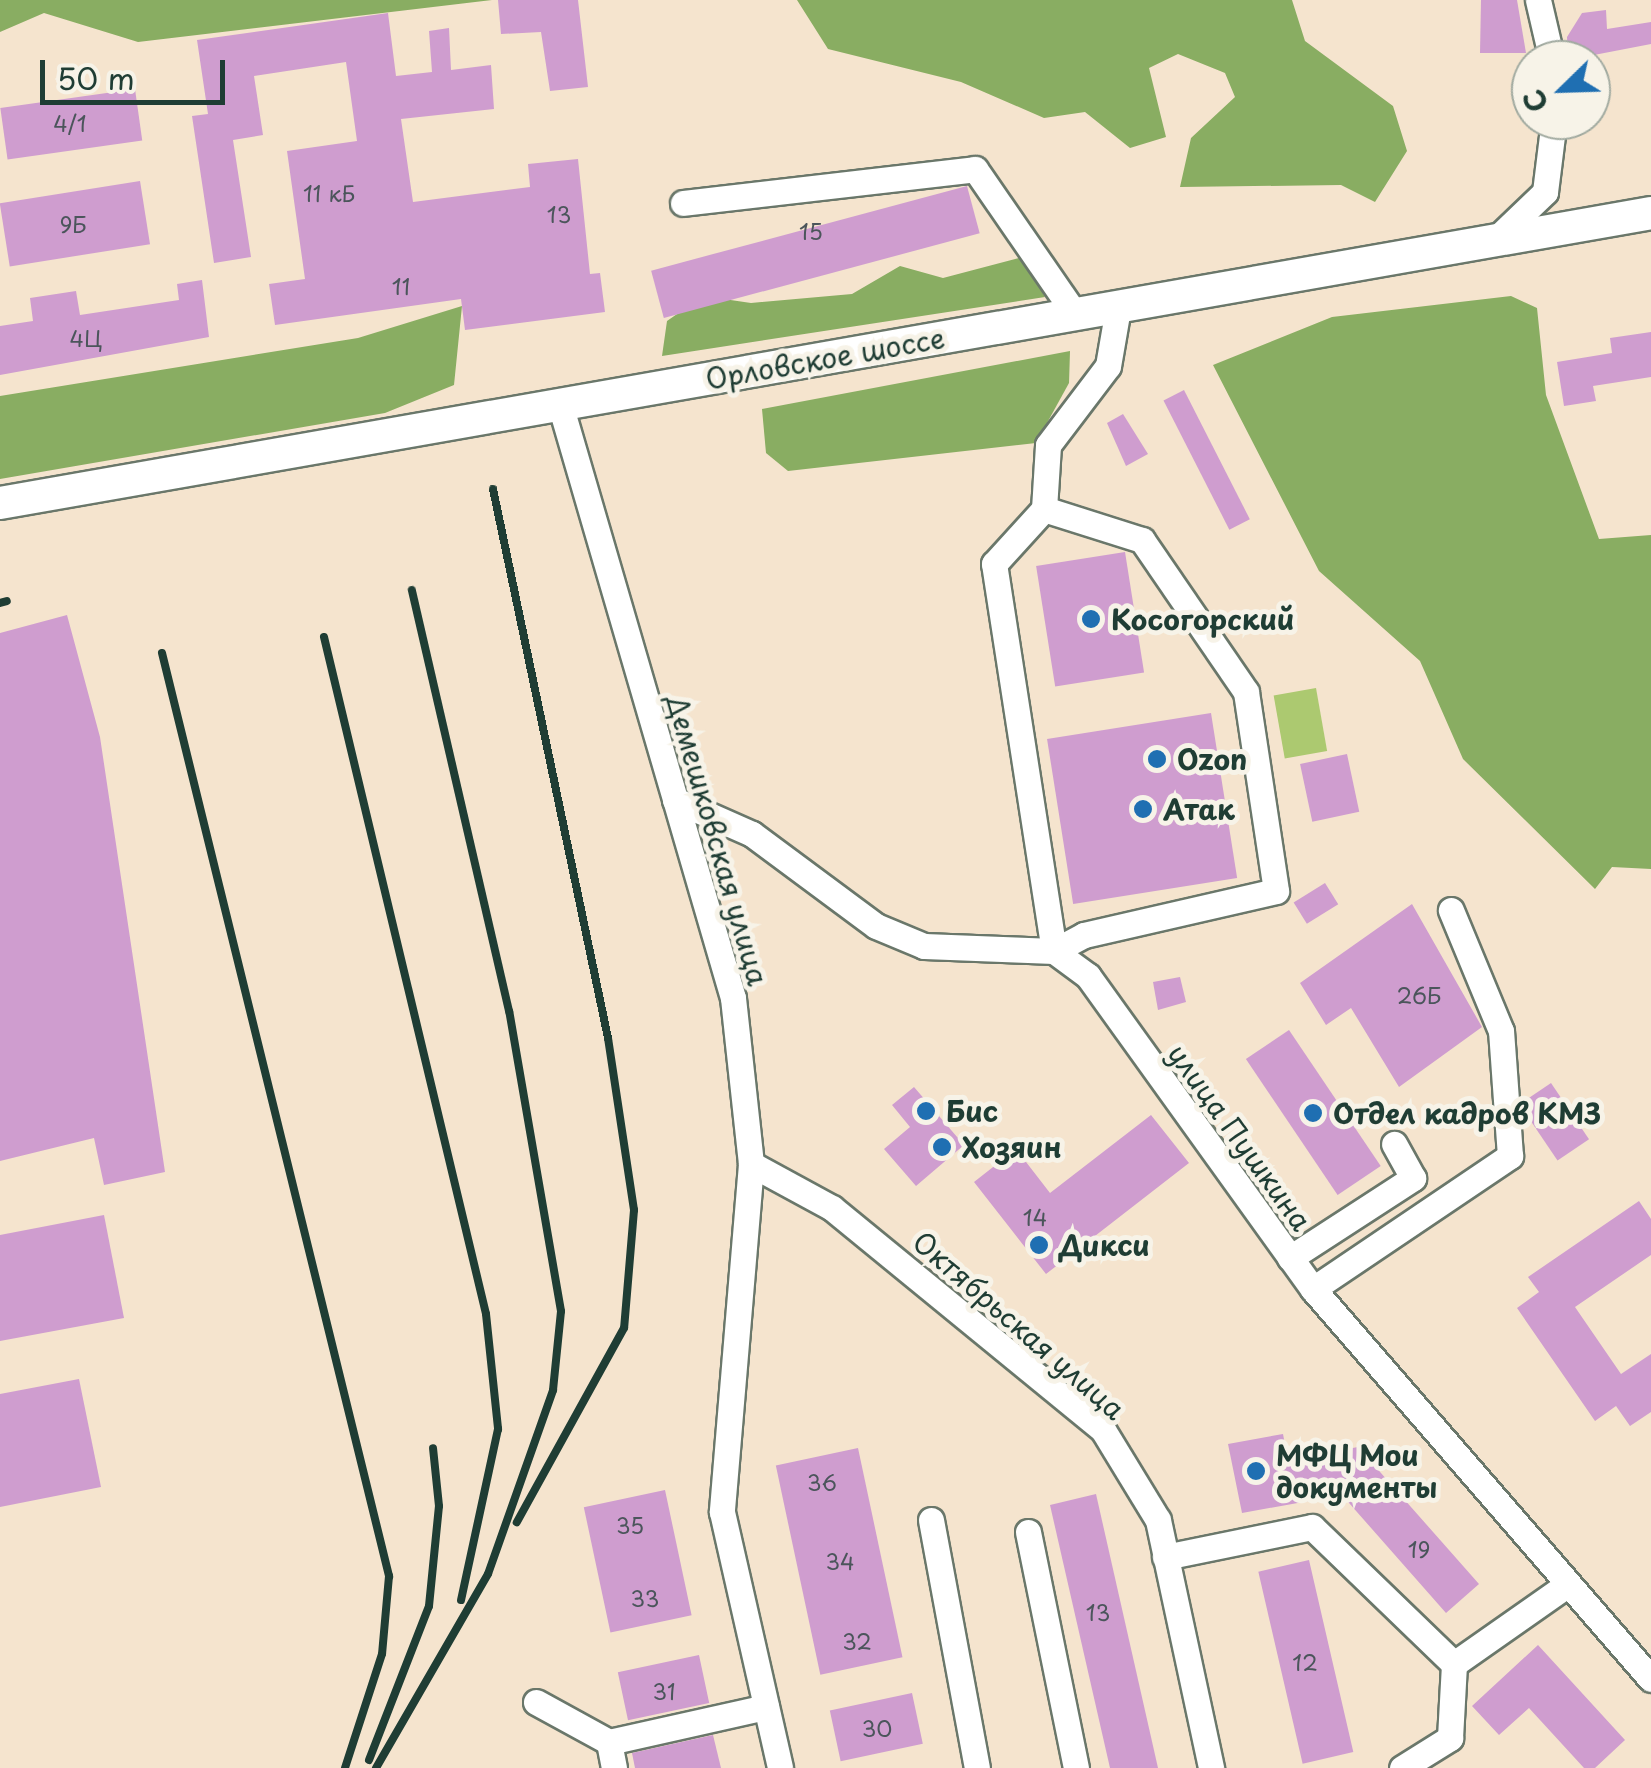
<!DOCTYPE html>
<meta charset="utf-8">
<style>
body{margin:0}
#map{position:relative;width:1651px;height:1768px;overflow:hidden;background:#f5e4ce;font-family:"Playpen Sans",sans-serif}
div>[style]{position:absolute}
.green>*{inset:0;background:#acc970;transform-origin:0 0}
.forest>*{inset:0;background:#89ad62}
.building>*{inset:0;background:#cf9dcf;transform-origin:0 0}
.roads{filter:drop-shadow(2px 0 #6a776a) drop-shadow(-2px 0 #6a776a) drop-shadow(0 2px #6a776a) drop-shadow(0 -2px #6a776a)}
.minor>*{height:25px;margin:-12.5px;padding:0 12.5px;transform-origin:12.5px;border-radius:12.5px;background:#fff}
.major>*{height:32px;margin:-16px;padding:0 16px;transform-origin:16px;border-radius:16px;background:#fff}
.rail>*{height:8px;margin:-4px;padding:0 4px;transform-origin:4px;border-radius:4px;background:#1f3d34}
.dots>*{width:28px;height:28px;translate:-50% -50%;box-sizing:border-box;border:5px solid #f7f3e8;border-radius:50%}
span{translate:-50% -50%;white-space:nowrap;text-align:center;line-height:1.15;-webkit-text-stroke:10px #f7f3e8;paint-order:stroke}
.number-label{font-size:22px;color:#4b555b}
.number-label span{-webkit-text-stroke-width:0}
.street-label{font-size:28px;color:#1f3d34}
.poi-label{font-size:28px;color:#1f3d34;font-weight:700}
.left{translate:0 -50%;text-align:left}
.north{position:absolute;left:1511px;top:40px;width:100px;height:100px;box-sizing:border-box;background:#f7f3e8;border:2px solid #a1aaa0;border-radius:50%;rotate:247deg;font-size:28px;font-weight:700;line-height:40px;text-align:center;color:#1f3d34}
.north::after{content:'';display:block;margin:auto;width:35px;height:45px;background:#1f6fb2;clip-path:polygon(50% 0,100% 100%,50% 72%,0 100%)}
.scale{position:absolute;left:40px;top:60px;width:185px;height:45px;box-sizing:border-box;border:5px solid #1f3d34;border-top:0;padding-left:12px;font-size:30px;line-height:35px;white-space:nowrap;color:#1f3d34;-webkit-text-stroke:8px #f7f3e8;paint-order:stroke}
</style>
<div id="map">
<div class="green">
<i style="left:1316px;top:688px;width:64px;height:43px;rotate:80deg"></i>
</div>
<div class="forest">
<i style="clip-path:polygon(0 0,492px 0,138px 42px,44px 13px,0 32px)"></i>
<i style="clip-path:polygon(797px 0,1292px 0,1305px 41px,1393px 106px,1407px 151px,1375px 202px,1341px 185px,1180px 187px,1191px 138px,1235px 97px,1225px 73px,1178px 54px,1149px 68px,1166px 137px,1130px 148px,1085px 112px,1044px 118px,961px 82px,828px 49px)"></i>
<i style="clip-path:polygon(1023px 257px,1045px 297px,662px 356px,667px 321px,703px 296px,751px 303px,852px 294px,900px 266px,943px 278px)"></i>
<i style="clip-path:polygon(1511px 296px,1537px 308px,1546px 395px,1599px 539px,1651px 535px,1651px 869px,1612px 867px,1595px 889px,1463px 759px,1420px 661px,1319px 571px,1213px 365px,1332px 317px)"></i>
<i style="clip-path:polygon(462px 306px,454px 385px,385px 413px,0 479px,0 396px,358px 338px)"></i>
<i style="clip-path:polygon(1070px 351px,1069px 383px,1036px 443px,788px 471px,766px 453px,762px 409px)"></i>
</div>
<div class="building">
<i style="clip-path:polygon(498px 0,578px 0,588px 87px,550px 91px,541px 32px,501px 34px)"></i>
<i style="clip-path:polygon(1481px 0,1517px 0,1526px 53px,1480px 53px)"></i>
<i style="clip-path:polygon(1606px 10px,1607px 29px,1651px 22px,1651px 44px,1568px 60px,1567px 37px,1582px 13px)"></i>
<i style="clip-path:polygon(388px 13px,396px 76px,432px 72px,429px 31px,449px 28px,451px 70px,491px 65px,494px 109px,401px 119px,413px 202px,530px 187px,528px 164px,578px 159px,590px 274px,600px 273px,605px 312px,465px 330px,461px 299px,275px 325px,269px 284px,305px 279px,287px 151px,357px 141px,346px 62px,254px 76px,263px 135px,233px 140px,251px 257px,214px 263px,192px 116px,208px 114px,197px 40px)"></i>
<i style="left:135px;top:89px;width:52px;height:136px;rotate:82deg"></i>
<i style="left:140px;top:181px;width:64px;height:142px;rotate:81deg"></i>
<i style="left:967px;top:186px;width:49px;height:327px;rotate:75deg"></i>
<i style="clip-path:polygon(202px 280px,209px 337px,0 375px,0 326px,33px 321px,30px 298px,76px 291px,80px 315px,179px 300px,177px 284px)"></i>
<i style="clip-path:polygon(1651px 332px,1651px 377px,1593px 386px,1596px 401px,1564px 406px,1557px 362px,1612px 353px,1610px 338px)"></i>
<i style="left:1184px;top:390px;width:145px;height:23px;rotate:63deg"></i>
<i style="clip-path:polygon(1123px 414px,1148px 454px,1126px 466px,1107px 423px)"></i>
<i style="left:1125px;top:552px;width:122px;height:90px;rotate:81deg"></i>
<i style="clip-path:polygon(67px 615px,100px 737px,165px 1172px,104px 1185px,94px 1138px,0 1161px,0 633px)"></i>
<i style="left:1211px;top:713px;width:167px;height:166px;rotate:81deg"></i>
<i style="left:1347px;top:754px;width:59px;height:48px;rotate:78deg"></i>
<i style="left:1325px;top:883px;width:25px;height:37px;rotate:58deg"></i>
<i style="clip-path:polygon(1412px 904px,1482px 1027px,1399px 1087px,1351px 1008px,1326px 1025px,1300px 983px)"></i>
<i style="clip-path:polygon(1180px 977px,1186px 1002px,1158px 1010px,1153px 982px)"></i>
<i style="left:1289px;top:1030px;width:164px;height:52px;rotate:56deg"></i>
<i style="left:1551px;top:1083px;width:68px;height:38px;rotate:56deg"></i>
<i style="clip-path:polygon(914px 1087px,964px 1145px,916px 1186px,884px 1149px,910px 1127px,892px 1105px)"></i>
<i style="clip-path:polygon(1151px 1115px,1189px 1163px,1046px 1274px,974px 1182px,1016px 1149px,1050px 1193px)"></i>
<i style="clip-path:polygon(1639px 1201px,1651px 1219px,1651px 1255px,1575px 1307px,1621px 1374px,1651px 1354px,1651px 1412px,1630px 1426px,1616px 1406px,1595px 1421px,1517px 1308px,1539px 1292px,1528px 1277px)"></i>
<i style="clip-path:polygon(104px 1215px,124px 1318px,0 1341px,0 1235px)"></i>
<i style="clip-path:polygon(79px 1379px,101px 1487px,0 1507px,0 1394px)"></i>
<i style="clip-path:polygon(1283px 1434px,1288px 1460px,1358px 1447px,1479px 1584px,1446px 1613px,1342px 1495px,1242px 1513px,1228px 1444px)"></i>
<i style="left:858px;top:1448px;width:214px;height:84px;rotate:78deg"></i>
<i style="left:665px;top:1490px;width:128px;height:83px;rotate:78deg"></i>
<i style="clip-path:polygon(1096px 1494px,1151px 1737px,1158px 1768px,1110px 1768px,1050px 1505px)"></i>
<i style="left:1309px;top:1560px;width:197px;height:52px;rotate:77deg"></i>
<i style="clip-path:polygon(1538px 1645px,1625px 1740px,1595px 1768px,1584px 1768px,1529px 1708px,1499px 1735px,1472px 1706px)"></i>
<i style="left:699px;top:1655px;width:49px;height:83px;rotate:78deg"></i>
<i style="left:912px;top:1693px;width:52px;height:84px;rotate:78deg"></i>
<i style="clip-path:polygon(713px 1735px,721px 1768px,635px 1768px,632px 1753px)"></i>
</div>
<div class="roads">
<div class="minor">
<i style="left:1538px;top:0;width:62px;rotate:76.9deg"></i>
<i style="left:683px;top:203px;width:294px;rotate:-6.6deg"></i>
<i style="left:975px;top:169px;width:176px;rotate:55.4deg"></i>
<i style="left:1496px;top:239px;width:68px;rotate:-43.8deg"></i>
<i style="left:1545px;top:192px;width:73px;rotate:-82.9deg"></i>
<i style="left:562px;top:411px;width:611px;rotate:73.76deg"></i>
<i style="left:733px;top:998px;width:167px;rotate:83.8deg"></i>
<i style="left:751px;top:1164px;width:349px;rotate:94.8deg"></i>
<i style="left:722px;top:1512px;width:262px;rotate:77.2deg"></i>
<i style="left:1044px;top:509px;width:103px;rotate:17.6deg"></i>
<i style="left:1142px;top:540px;width:184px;rotate:55.6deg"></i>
<i style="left:1246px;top:692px;width:201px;rotate:81.4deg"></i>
<i style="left:1276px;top:891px;width:197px;rotate:167.1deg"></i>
<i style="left:1084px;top:935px;width:34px;rotate:152deg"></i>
<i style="left:1054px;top:951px;width:392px;rotate:-98.8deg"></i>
<i style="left:994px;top:564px;width:74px;rotate:-47.7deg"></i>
<i style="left:1044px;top:509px;width:64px;rotate:-86.4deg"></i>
<i style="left:1048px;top:445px;width:99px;rotate:-52.8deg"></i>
<i style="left:1108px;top:366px;width:59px;rotate:-80.2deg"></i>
<i style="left:675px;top:800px;width:84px;rotate:23.8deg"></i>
<i style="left:752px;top:834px;width:154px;rotate:36.6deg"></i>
<i style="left:876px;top:926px;width:52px;rotate:22.6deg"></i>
<i style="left:924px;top:946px;width:130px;rotate:2.2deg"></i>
<i style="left:1054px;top:951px;width:42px;rotate:36.3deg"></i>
<i style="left:1088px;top:976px;width:385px;rotate:54.3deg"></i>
<i style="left:1313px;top:1289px;width:516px;rotate:49.09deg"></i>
<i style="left:751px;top:1164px;width:92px;rotate:28.5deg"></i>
<i style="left:832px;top:1208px;width:350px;rotate:39.3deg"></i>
<i style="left:1103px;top:1430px;width:105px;rotate:58.6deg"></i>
<i style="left:1158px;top:1520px;width:254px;rotate:77.9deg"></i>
<i style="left:1290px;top:1258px;width:147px;rotate:-33deg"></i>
<i style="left:1413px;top:1178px;width:39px;rotate:-119deg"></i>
<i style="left:1313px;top:1289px;width:238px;rotate:-34deg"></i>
<i style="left:1510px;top:1156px;width:125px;rotate:-94.1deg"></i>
<i style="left:1501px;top:1031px;width:131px;rotate:-112.5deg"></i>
<i style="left:931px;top:1520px;width:252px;rotate:79.5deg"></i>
<i style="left:1028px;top:1532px;width:241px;rotate:78.5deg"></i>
<i style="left:1165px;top:1557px;width:150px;rotate:-11.5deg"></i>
<i style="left:1312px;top:1527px;width:197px;rotate:44deg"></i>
<i style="left:1454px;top:1664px;width:138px;rotate:-35deg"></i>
<i style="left:536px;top:1702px;width:83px;rotate:28.7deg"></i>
<i style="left:614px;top:1768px;width:26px;rotate:-101deg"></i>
<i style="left:609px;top:1742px;width:161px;rotate:-12.6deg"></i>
<i style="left:1402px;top:1768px;width:57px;rotate:-32deg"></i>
<i style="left:1450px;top:1738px;width:74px;rotate:-86.9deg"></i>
</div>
<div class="major">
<i style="left:0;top:503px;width:1676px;rotate:-9.96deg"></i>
</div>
</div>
<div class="rail">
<i style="left:493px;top:489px;width:561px;rotate:78.17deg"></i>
<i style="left:608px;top:1038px;width:174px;rotate:81.4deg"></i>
<i style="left:634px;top:1210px;width:118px;rotate:94.8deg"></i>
<i style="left:624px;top:1328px;width:222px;rotate:118.9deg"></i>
<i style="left:0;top:603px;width:7px;rotate:-16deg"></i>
<i style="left:324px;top:637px;width:696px;rotate:76.54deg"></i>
<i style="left:486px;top:1314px;width:116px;rotate:84deg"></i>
<i style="left:498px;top:1429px;width:175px;rotate:102.2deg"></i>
<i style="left:162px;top:653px;width:951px;rotate:76.18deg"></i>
<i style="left:389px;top:1576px;width:78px;rotate:95.1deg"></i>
<i style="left:382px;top:1654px;width:120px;rotate:108deg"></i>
<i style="left:369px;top:1760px;width:165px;rotate:-68.7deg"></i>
<i style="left:429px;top:1606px;width:100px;rotate:-84.3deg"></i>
<i style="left:439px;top:1506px;width:58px;rotate:-95.9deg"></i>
<i style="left:376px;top:1768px;width:224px;rotate:-60deg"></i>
<i style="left:488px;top:1574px;width:195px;rotate:-70.5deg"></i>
<i style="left:553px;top:1390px;width:79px;rotate:-84.2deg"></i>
<i style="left:561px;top:1311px;width:304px;rotate:-99.8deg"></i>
<i style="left:509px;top:1011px;width:432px;rotate:-103deg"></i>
</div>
<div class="dots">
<i style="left:1091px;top:619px;background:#1f6fb2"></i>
<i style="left:1157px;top:759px;background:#1f6fb2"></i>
<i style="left:1143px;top:809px;background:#1f6fb2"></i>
<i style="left:926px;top:1111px;background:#1f6fb2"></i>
<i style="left:1313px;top:1113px;background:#1f6fb2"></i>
<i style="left:942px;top:1147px;background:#1f6fb2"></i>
<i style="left:1039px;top:1245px;background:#1f6fb2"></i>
<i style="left:1256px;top:1471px;background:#1f6fb2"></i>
</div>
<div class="number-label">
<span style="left:70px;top:123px">4/1</span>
<span style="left:329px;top:193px">11 кБ</span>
<span style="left:559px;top:214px">13</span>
<span style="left:73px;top:224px">9Б</span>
<span style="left:811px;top:231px">15</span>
<span style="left:401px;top:286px">11</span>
<span style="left:86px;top:338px">4Ц</span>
<span style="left:1419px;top:995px">26Б</span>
<span style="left:1035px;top:1217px">14</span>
<span style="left:822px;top:1482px">36</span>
<span style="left:630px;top:1525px">35</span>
<span style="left:1419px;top:1549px">19</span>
<span style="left:840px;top:1561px">34</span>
<span style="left:645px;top:1598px">33</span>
<span style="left:1098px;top:1612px">13</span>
<span style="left:857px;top:1641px">32</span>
<span style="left:1305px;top:1662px">12</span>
<span style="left:664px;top:1691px">31</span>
<span style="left:877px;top:1728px">30</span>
</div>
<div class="street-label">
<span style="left:825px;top:358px;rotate:-10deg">Орловское шоссе</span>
<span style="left:718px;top:840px;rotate:74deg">Демешковская улица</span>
<span style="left:1240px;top:1137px;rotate:54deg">улица Пушкина</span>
<span style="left:1019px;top:1325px;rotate:41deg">Октябрьская улица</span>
</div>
<div class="poi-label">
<span class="left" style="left:1111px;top:619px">Косогорский</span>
<span class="left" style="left:1177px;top:759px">Ozon</span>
<span class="left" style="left:1163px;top:809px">Атак</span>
<span class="left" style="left:946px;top:1111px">Бис</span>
<span class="left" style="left:1333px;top:1113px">Отдел кадров КМЗ</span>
<span class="left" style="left:962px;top:1147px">Хозяин</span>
<span class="left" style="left:1059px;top:1245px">Дикси</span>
<span class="left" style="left:1276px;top:1471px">МФЦ Мои<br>документы</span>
</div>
<div class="north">С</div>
<div class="scale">50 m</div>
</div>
